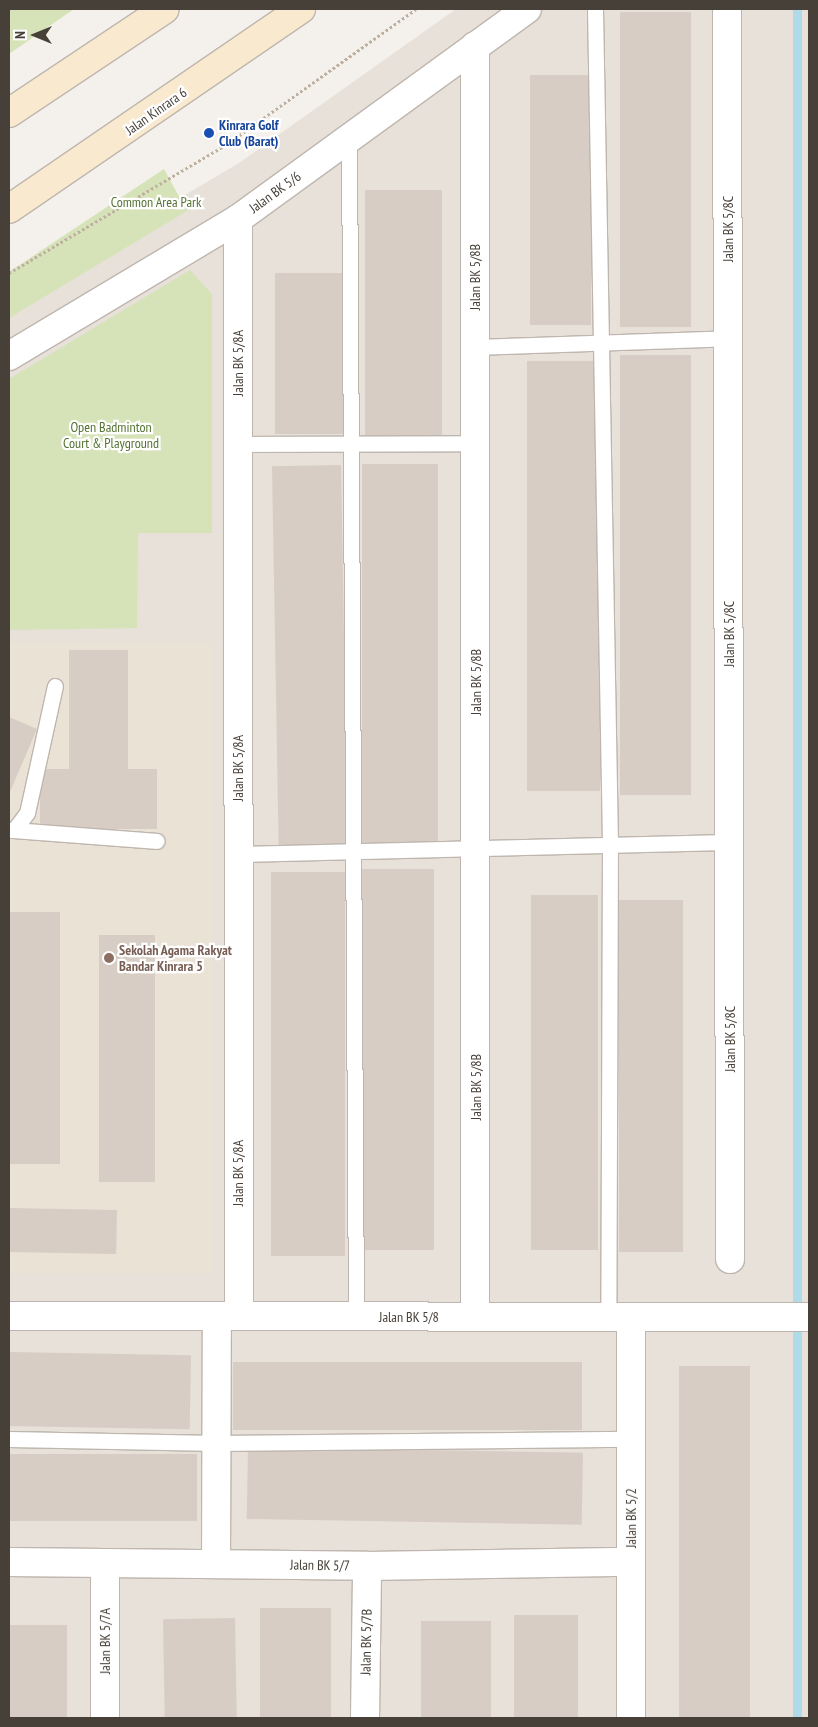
<!DOCTYPE html>
<style>
body{margin:0}
#map{position:relative;width:818px;height:1727px;overflow:hidden;background:#f4f0eb;font-family:"PT Sans Narrow",sans-serif}
div>[style]{position:absolute}
.residential>*{inset:0;background:#e7e1d9}
.education>*{inset:0;background:#ebe2d6;transform-origin:0 0}
.green>*{inset:0;background:#d6e3b8}
.stream>*{height:9px;margin:-4.5px;padding:0 4.5px;transform-origin:4.5px;border-radius:4.5px;background:#aedae9}
.building>*{inset:0;background:#d7cdc4;transform-origin:0 0}
.path>*{height:3px;margin-top:-1.5px;transform-origin:0;background:repeating-linear-gradient(90deg,#beb0a1 0 2.5px,transparent 0 5px)}
.roads{filter:drop-shadow(1px 0 #beb6ae) drop-shadow(-1px 0 #beb6ae) drop-shadow(0 1px #beb6ae) drop-shadow(0 -1px #beb6ae)}
.service>*{height:15px;margin:-7.5px;padding:0 7.5px;transform-origin:7.5px;border-radius:7.5px;background:#fff}
.minor>*{height:28px;margin:-14px;padding:0 14px;transform-origin:14px;border-radius:14px;background:#fff}
.secondary>*{height:28px;margin:-14px;padding:0 14px;transform-origin:14px;border-radius:14px;background:#f9e9cf}
.dots>*{width:14px;height:14px;translate:-50% -50%;box-sizing:border-box;border:2px solid #fff;border-radius:50%}
span{translate:-50% -50%;white-space:nowrap;text-align:center;line-height:1.15;-webkit-text-stroke:4.5px #fff;paint-order:stroke}
.street-label{font-size:14px;color:#474039}
.transit-label{font-size:14px;color:#164399;font-weight:700}
.left{translate:0 -50%;text-align:left}
.park-label{font-size:14px;color:#547332}
.education-label{font-size:14px;color:#785e54;font-weight:700}
.frame{position:absolute;inset:0;border:10px solid #474039;pointer-events:none}
.north{position:absolute;left:10px;top:10px;width:50px;height:50px;-webkit-text-stroke:4px #fff;paint-order:stroke;rotate:270deg;font-size:14px;font-weight:700;line-height:20px;text-align:center;color:#474039}
.north::after{content:'';display:block;margin:auto;width:18px;height:22px;background:#474039;clip-path:polygon(50% 0,100% 100%,50% 72%,0 100%)}
</style>
<div id="map">
<div class="residential">
<i style="clip-path:polygon(456px 9px,809px 9px,809px 1718px,9px 1718px,9px 299px,239px 163px)"></i>
</div>
<div class="education">
<i style="left:9px;top:643px;width:203px;height:630px"></i>
</div>
<div class="green">
<i style="clip-path:polygon(9px 9px,74px 9px,9px 54px)"></i>
<i style="clip-path:polygon(164px 169px,187px 211px,9px 318px,9px 272px)"></i>
<i style="clip-path:polygon(190px 270px,212px 294px,212px 533px,138px 533px,137px 628px,9px 630px,9px 379px)"></i>
</div>
<div class="stream">
<i style="left:797px;top:9px;width:1709px;rotate:90deg"></i>
</div>
<div class="building">
<i style="left:620px;top:12px;width:71px;height:315px"></i>
<i style="left:530px;top:75px;width:61px;height:250px"></i>
<i style="left:365px;top:190px;width:77px;height:249px"></i>
<i style="left:275px;top:273px;width:69px;height:161px"></i>
<i style="left:620px;top:355px;width:71px;height:440px"></i>
<i style="left:527px;top:361px;width:73px;height:430px"></i>
<i style="left:362px;top:464px;width:76px;height:385px"></i>
<i style="left:341px;top:465px;width:379px;height:69px;rotate:89deg"></i>
<i style="clip-path:polygon(69px 650px,128px 650px,128px 769px,157px 769px,157px 829px,40px 829px,40px 769px,69px 769px)"></i>
<i style="clip-path:polygon(9px 717px,37px 729px,9px 794px)"></i>
<i style="left:434px;top:869px;width:381px;height:73px;rotate:90deg"></i>
<i style="left:345px;top:872px;width:384px;height:74px;rotate:90deg"></i>
<i style="left:531px;top:895px;width:67px;height:355px"></i>
<i style="left:619px;top:900px;width:64px;height:352px"></i>
<i style="left:10px;top:912px;width:50px;height:252px"></i>
<i style="left:99px;top:935px;width:56px;height:247px"></i>
<i style="left:9px;top:1208px;width:108px;height:44px;rotate:1deg"></i>
<i style="left:9px;top:1352px;width:182px;height:74px;rotate:1deg"></i>
<i style="left:233px;top:1362px;width:349px;height:68px"></i>
<i style="left:679px;top:1366px;width:71px;height:352px"></i>
<i style="left:248px;top:1447px;width:335px;height:72px;rotate:1deg"></i>
<i style="left:9px;top:1454px;width:188px;height:67px"></i>
<i style="left:260px;top:1608px;width:71px;height:110px"></i>
<i style="left:514px;top:1615px;width:64px;height:103px"></i>
<i style="left:235px;top:1618px;width:100px;height:72px;rotate:89deg"></i>
<i style="left:421px;top:1621px;width:70px;height:97px"></i>
<i style="left:9px;top:1625px;width:58px;height:93px"></i>
</div>
<div class="path">
<i style="left:9px;top:273px;width:253px;rotate:-30.6deg"></i>
<i style="left:227px;top:144px;width:232px;rotate:-35.5deg"></i>
</div>
<div class="roads">
<div class="service">
<i style="left:595px;top:9px;width:836px;rotate:88.97deg"></i>
<i style="left:610px;top:845px;width:472px;rotate:90.2deg"></i>
<i style="left:349px;top:139px;width:1178px;rotate:89.66deg"></i>
<i style="left:475px;top:347px;width:253px;rotate:-2deg"></i>
<i style="left:238px;top:444px;width:237px;rotate:-0.2deg"></i>
<i style="left:9px;top:830px;width:5px"></i>
<i style="left:14px;top:830px;width:21px;rotate:-53deg"></i>
<i style="left:27px;top:813px;width:130px;rotate:-77.6deg"></i>
<i style="left:14px;top:830px;width:143px;rotate:4.4deg"></i>
<i style="left:238px;top:854px;width:491px;rotate:-1.4deg"></i>
<i style="left:9px;top:1439px;width:208px;rotate:1.1deg"></i>
<i style="left:217px;top:1443px;width:414px;rotate:-0.6deg"></i>
</div>
<div class="minor">
<i style="left:727px;top:9px;width:1250px;rotate:89.86deg"></i>
<i style="left:475px;top:46px;width:1271px;rotate:90deg"></i>
<i style="left:238px;top:219px;width:1097px;rotate:89.95deg"></i>
<i style="left:9px;top:356px;width:267px;rotate:-30.9deg"></i>
<i style="left:238px;top:219px;width:357px;rotate:-36deg"></i>
<i style="left:9px;top:1316px;width:800px;rotate:0.07deg"></i>
<i style="left:631px;top:1317px;width:401px;rotate:90deg"></i>
<i style="left:9px;top:1562px;width:358px;rotate:0.6deg"></i>
<i style="left:367px;top:1566px;width:264px;rotate:-0.9deg"></i>
<i style="left:105px;top:1563px;width:155px;rotate:90deg"></i>
<i style="left:216px;top:1564px;width:248px;rotate:-89.8deg"></i>
<i style="left:365px;top:1718px;width:152px;rotate:-89.2deg"></i>
</div>
<div class="secondary">
<i style="left:9px;top:113px;width:187px;rotate:-33.7deg"></i>
<i style="left:9px;top:209px;width:354px;rotate:-34.4deg"></i>
</div>
</div>
<div class="dots">
<i style="left:209px;top:133px;background:#1a4fb4"></i>
<i style="left:109px;top:958px;background:#8d6e63"></i>
</div>
<div class="street-label">
<span style="left:156px;top:111px;rotate:-35deg">Jalan Kinrara 6</span>
<span style="left:275px;top:192px;rotate:-36deg">Jalan BK 5/6</span>
<span style="left:728px;top:229px;rotate:-90deg">Jalan BK 5/8C</span>
<span style="left:475px;top:277px;rotate:-90deg">Jalan BK 5/8B</span>
<span style="left:238px;top:363px;rotate:-90deg">Jalan BK 5/8A</span>
<span style="left:729px;top:634px;rotate:-90deg">Jalan BK 5/8C</span>
<span style="left:476px;top:682px;rotate:-90deg">Jalan BK 5/8B</span>
<span style="left:238px;top:768px;rotate:-90deg">Jalan BK 5/8A</span>
<span style="left:730px;top:1039px;rotate:-90deg">Jalan BK 5/8C</span>
<span style="left:476px;top:1087px;rotate:-90deg">Jalan BK 5/8B</span>
<span style="left:238px;top:1173px;rotate:-90deg">Jalan BK 5/8A</span>
<span style="left:409px;top:1317px">Jalan BK 5/8</span>
<span style="left:631px;top:1518px;rotate:-90deg">Jalan BK 5/2</span>
<span style="left:320px;top:1565px;rotate:1deg">Jalan BK 5/7</span>
<span style="left:105px;top:1641px;rotate:-90deg">Jalan BK 5/7A</span>
<span style="left:366px;top:1642px;rotate:-89deg">Jalan BK 5/7B</span>
</div>
<div class="transit-label">
<span class="left" style="left:219px;top:133px">Kinrara Golf<br>Club (Barat)</span>
</div>
<div class="park-label">
<span style="left:156px;top:202px">Common Area Park</span>
<span style="left:111px;top:435px">Open Badminton<br>Court &amp; Playground</span>
</div>
<div class="education-label">
<span class="left" style="left:119px;top:958px">Sekolah Agama Rakyat<br>Bandar Kinrara 5</span>
</div>
<div class="frame"></div>
<div class="north">N</div>
</div>
